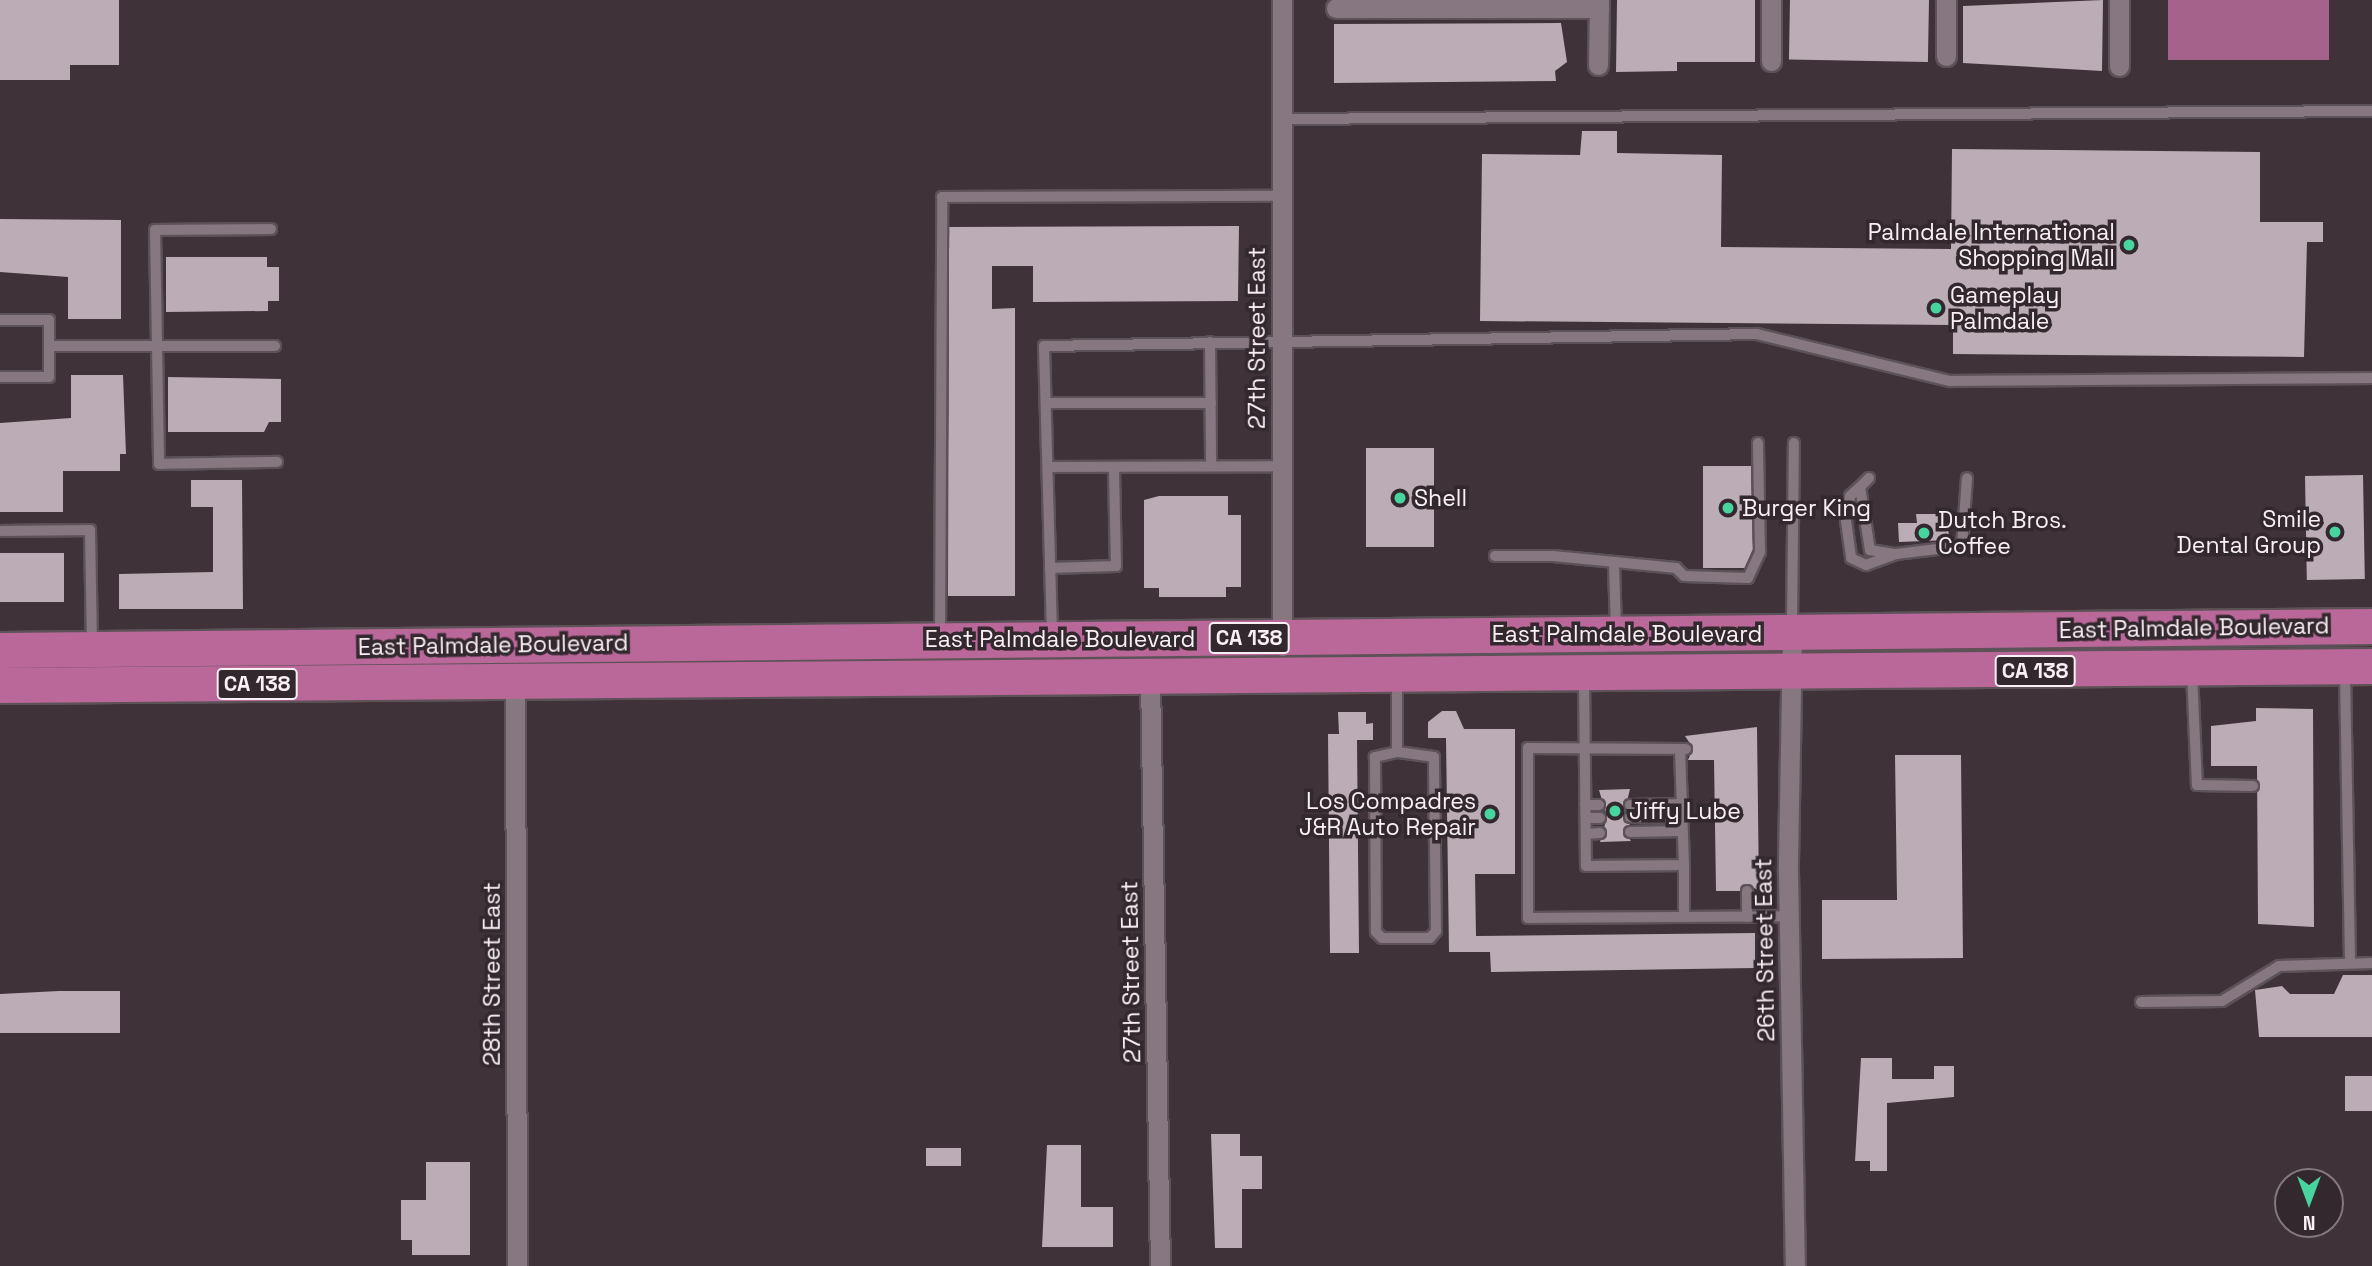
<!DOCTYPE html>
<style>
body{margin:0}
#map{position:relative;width:2372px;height:1266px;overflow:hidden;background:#3f3239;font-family:"Space Grotesk",sans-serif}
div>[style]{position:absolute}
.water>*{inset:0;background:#a5638b;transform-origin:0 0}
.building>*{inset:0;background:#bcacb5;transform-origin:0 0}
.roads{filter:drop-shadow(2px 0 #5c5257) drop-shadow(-2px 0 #5c5257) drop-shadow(0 2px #5c5257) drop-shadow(0 -2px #5c5257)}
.lane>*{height:10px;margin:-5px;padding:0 5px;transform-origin:5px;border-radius:5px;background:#877780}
.street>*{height:19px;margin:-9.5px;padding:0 9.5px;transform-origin:9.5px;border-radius:9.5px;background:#877780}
.highway>*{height:35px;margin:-17.5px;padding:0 17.5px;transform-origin:17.5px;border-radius:17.5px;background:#ba689a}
.dots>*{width:19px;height:19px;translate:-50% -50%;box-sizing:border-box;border:4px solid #34282f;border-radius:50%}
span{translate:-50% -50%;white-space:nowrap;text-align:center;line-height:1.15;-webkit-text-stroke:7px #34282f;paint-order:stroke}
.shield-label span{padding:2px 5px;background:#34282f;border:2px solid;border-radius:5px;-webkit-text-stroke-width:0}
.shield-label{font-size:21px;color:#f9f0f5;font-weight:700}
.poi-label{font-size:23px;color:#f9f0f5}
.right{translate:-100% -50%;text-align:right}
.left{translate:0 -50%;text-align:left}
.street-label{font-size:23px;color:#f9f0f5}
.north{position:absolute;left:2274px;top:1168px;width:70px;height:70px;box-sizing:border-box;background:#34282f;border:2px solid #83787e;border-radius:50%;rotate:180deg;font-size:19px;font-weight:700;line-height:28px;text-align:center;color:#f9f0f5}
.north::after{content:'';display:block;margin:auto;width:24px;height:32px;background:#47d49e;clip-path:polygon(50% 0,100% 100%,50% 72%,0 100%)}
</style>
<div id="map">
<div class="water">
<i style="left:2168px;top:0;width:161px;height:60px"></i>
</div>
<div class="building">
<i style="clip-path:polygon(0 0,119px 0,119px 65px,70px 65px,70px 80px,0 80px)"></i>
<i style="clip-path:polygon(1617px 0,1755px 0,1755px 62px,1677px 62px,1677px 71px,1616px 72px)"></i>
<i style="left:1929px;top:0;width:62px;height:139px;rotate:91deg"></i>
<i style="clip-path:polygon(2103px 0,2102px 71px,1963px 63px,1963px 6px)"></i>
<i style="clip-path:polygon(1561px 23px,1567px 62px,1555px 71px,1556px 81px,1334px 83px,1334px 24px)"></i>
<i style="clip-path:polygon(1582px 131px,1617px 131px,1617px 153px,1722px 155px,1721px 247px,1951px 249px,1952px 149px,2260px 152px,2260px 222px,2323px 222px,2323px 242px,2307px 242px,2304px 357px,1953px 354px,1953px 325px,1480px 321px,1482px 154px,1580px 155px)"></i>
<i style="clip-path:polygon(0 219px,121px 220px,121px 319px,68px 319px,68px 277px,0 272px)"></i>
<i style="clip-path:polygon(1239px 226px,1238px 301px,1033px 302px,1033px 266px,992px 266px,992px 309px,1015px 308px,1015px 596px,948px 596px,949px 227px)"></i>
<i style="clip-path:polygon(166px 257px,267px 257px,267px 267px,279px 267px,279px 301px,268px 301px,268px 311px,166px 312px)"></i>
<i style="clip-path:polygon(71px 375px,123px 375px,126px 454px,120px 454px,120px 471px,63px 471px,63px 512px,0 512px,0 423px,71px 418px)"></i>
<i style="clip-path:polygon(168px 377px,281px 379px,281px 422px,269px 422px,264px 432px,168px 432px)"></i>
<i style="left:1366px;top:448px;width:68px;height:99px"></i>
<i style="clip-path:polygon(1703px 466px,1751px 466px,1753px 549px,1745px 568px,1703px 568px)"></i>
<i style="left:2363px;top:475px;width:104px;height:58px;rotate:89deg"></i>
<i style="clip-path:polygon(191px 480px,242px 480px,243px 609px,119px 609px,119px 574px,213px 572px,213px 507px,191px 507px)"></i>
<i style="clip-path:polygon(1159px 496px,1228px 496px,1228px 515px,1241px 515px,1241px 587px,1226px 587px,1226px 597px,1159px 597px,1159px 588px,1144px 588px,1144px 500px)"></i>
<i style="clip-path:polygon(1916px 514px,1945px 514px,1950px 540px,1899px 542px,1898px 523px,1917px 523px)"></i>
<i style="left:0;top:553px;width:64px;height:49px"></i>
<i style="clip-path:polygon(2256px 708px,2313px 709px,2314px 927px,2258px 924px,2257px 766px,2211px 766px,2211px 726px,2256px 721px)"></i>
<i style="clip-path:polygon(1442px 711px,1456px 711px,1464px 729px,1515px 729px,1515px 874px,1475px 874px,1476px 936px,1755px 933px,1755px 968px,1491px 972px,1490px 952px,1449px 952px,1446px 738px,1428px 738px,1428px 722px)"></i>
<i style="clip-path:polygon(1338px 712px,1366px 712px,1366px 724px,1373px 723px,1373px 740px,1357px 740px,1359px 953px,1330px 953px,1328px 734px,1339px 734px)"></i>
<i style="clip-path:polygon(1757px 727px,1759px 891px,1748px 884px,1740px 891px,1716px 891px,1714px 760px,1688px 760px,1693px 748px,1685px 736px)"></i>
<i style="clip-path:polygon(1895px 755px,1961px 755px,1963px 958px,1822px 959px,1822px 900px,1897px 900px)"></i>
<i style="clip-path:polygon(1630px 789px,1623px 818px,1630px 825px,1623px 831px,1631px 841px,1600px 842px,1607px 817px,1599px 790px)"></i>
<i style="clip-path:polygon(2343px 975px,2372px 975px,2372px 1037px,2259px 1037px,2255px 990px,2282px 986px,2290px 994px,2334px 994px)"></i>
<i style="clip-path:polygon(59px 991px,120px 991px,120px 1033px,0 1033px,0 994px)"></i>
<i style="clip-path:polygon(1861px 1058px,1892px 1058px,1892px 1079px,1934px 1079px,1934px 1066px,1954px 1066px,1954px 1097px,1887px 1103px,1887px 1171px,1870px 1171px,1870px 1161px,1855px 1161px)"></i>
<i style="left:2345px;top:1076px;width:27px;height:35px"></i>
<i style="clip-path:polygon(1211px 1134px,1240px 1134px,1240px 1156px,1262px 1156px,1262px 1189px,1242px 1189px,1242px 1248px,1215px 1248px)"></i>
<i style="clip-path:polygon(1047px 1145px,1081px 1145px,1081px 1207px,1113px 1207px,1113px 1247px,1042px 1247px)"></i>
<i style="left:926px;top:1148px;width:35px;height:18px"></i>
<i style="clip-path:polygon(426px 1162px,470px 1162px,470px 1255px,412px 1255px,412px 1240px,401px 1240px,401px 1200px,426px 1200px)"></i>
</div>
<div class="roads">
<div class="lane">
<i style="left:1282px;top:119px;width:1090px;rotate:-0.42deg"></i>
<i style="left:271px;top:229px;width:116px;rotate:179.5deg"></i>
<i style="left:155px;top:230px;width:234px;rotate:89deg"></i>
<i style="left:159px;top:464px;width:118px;rotate:-1deg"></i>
<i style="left:0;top:320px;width:49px"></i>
<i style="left:49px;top:320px;width:57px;rotate:90deg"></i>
<i style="left:49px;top:377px;width:49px;rotate:180deg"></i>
<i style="left:1210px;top:342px;width:124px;rotate:89.5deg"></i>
<i style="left:49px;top:346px;width:226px"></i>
<i style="left:1046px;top:403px;width:165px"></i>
<i style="left:1048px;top:467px;width:234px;rotate:-0.2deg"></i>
<i style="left:1869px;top:478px;width:13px;rotate:135deg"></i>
<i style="left:1860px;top:487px;width:64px;rotate:81deg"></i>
<i style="left:1870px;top:550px;width:26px;rotate:9deg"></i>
<i style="left:1896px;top:554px;width:66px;rotate:-6.9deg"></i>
<i style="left:1962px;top:546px;width:68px;rotate:-85.8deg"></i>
<i style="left:1860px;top:487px;width:13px;rotate:138deg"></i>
<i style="left:1850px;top:496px;width:25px;rotate:99deg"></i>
<i style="left:1846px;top:521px;width:37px;rotate:82deg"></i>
<i style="left:1851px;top:558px;width:17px;rotate:25deg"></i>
<i style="left:1866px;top:565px;width:32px;rotate:-20deg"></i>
<i style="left:0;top:531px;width:90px;rotate:-0.6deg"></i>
<i style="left:90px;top:530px;width:115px;rotate:89deg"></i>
<i style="left:1495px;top:556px;width:58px"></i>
<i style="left:1553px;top:556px;width:124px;rotate:5.6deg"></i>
<i style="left:1676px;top:568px;width:11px;rotate:45deg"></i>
<i style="left:1684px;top:576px;width:64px;rotate:1.8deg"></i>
<i style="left:1748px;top:578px;width:29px;rotate:-65deg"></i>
<i style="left:1760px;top:552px;width:109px;rotate:-91.1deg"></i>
<i style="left:1614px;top:565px;width:62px;rotate:88.2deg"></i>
<i style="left:1050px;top:568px;width:66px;rotate:-1.7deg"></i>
<i style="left:1116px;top:566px;width:99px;rotate:-91.2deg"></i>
<i style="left:1792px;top:625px;width:182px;rotate:-89.4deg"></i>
<i style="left:1052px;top:633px;width:287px;rotate:-91.6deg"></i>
<i style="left:1044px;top:346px;width:713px;rotate:-0.96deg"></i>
<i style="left:1757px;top:334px;width:199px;rotate:13.7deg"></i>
<i style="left:1950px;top:381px;width:422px;rotate:-0.4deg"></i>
<i style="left:940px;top:636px;width:439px;rotate:-89.7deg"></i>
<i style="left:942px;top:197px;width:340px;rotate:-0.2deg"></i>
<i style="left:2192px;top:672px;width:113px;rotate:87.5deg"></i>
<i style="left:2197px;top:785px;width:56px;rotate:1deg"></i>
<i style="left:2345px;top:673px;width:290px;rotate:89deg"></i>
<i style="left:1584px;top:677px;width:189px;rotate:89.4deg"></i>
<i style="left:1586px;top:866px;width:98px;rotate:-0.6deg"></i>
<i style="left:1684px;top:865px;width:116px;rotate:-92deg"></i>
<i style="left:1397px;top:681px;width:71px;rotate:90deg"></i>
<i style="left:1397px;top:752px;width:23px;rotate:167deg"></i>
<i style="left:1375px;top:757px;width:175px;rotate:89.7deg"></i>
<i style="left:1376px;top:932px;width:8px;rotate:45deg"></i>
<i style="left:1382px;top:938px;width:48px"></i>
<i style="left:1430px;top:938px;width:9px;rotate:-49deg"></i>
<i style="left:1436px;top:931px;width:174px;rotate:-90.7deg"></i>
<i style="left:1434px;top:757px;width:37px;rotate:-172deg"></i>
<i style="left:1686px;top:749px;width:158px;rotate:-179.6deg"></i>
<i style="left:1528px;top:748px;width:170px;rotate:90deg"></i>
<i style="left:1528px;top:918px;width:260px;rotate:-0.4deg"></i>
<i style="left:1585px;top:805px;width:14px"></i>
<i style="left:1630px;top:805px;width:52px;rotate:-1.1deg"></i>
<i style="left:1630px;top:817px;width:52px"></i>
<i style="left:1586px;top:818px;width:14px"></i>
<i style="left:1630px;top:832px;width:52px;rotate:-1.1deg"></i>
<i style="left:1586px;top:834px;width:14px;rotate:-4deg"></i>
<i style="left:1684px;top:865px;width:52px;rotate:90deg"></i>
<i style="left:1747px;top:891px;width:26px;rotate:90deg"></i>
<i style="left:2141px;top:1002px;width:81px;rotate:-0.7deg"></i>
<i style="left:2222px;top:1001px;width:67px;rotate:-31.6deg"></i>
<i style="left:2279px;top:966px;width:93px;rotate:-1.8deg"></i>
</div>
<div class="street">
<i style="left:1282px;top:0;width:646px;rotate:90deg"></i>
<i style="left:1771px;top:0;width:61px;rotate:90deg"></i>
<i style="left:1946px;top:0;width:56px;rotate:90deg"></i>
<i style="left:2119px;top:0;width:66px;rotate:90deg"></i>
<i style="left:1336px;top:8px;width:263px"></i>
<i style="left:1598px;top:65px;width:65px;rotate:-89.1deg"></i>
<i style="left:1792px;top:633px;width:239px;rotate:91deg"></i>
<i style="left:1788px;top:872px;width:394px;rotate:89deg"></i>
<i style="left:1150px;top:677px;width:589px;rotate:89.03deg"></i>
<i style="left:515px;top:682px;width:584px;rotate:89.8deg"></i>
</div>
<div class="highway">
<i style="left:0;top:650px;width:2372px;rotate:-0.58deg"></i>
<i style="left:0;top:685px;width:2372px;rotate:-0.46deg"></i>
</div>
</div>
<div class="dots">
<i style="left:2129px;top:245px;background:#47d49e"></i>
<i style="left:1936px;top:308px;background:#47d49e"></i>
<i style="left:1400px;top:498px;background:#47d49e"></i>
<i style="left:1728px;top:508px;background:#47d49e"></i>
<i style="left:2335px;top:532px;background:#47d49e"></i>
<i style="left:1924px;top:533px;background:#47d49e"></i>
<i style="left:1615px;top:811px;background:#47d49e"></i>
<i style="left:1490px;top:814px;background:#47d49e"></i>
</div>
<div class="shield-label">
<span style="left:1249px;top:638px">CA 138</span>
<span style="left:2035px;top:671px">CA 138</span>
<span style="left:257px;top:684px">CA 138</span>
</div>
<div class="poi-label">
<span class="right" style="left:2115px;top:245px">Palmdale International<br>Shopping Mall</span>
<span class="left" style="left:1950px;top:308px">Gameplay<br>Palmdale</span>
<span class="left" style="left:1414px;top:498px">Shell</span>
<span class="left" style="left:1742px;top:508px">Burger King</span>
<span class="right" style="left:2321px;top:532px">Smile<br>Dental Group</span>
<span class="left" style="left:1938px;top:533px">Dutch Bros.<br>Coffee</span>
<span class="right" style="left:1476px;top:814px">Los Compadres<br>J&amp;R Auto Repair</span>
<span class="left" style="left:1629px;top:811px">Jiffy Lube</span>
</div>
<div class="street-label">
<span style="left:1257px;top:338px;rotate:-90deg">27th Street East</span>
<span style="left:2194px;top:628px;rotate:-1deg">East Palmdale Boulevard</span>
<span style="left:1627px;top:634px">East Palmdale Boulevard</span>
<span style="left:1060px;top:639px">East Palmdale Boulevard</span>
<span style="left:493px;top:645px;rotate:-1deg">East Palmdale Boulevard</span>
<span style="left:1765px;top:950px;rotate:-91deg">26th Street East</span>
<span style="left:1131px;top:972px;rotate:-91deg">27th Street East</span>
<span style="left:492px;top:974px;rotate:-90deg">28th Street East</span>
</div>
<div class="north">N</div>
</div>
